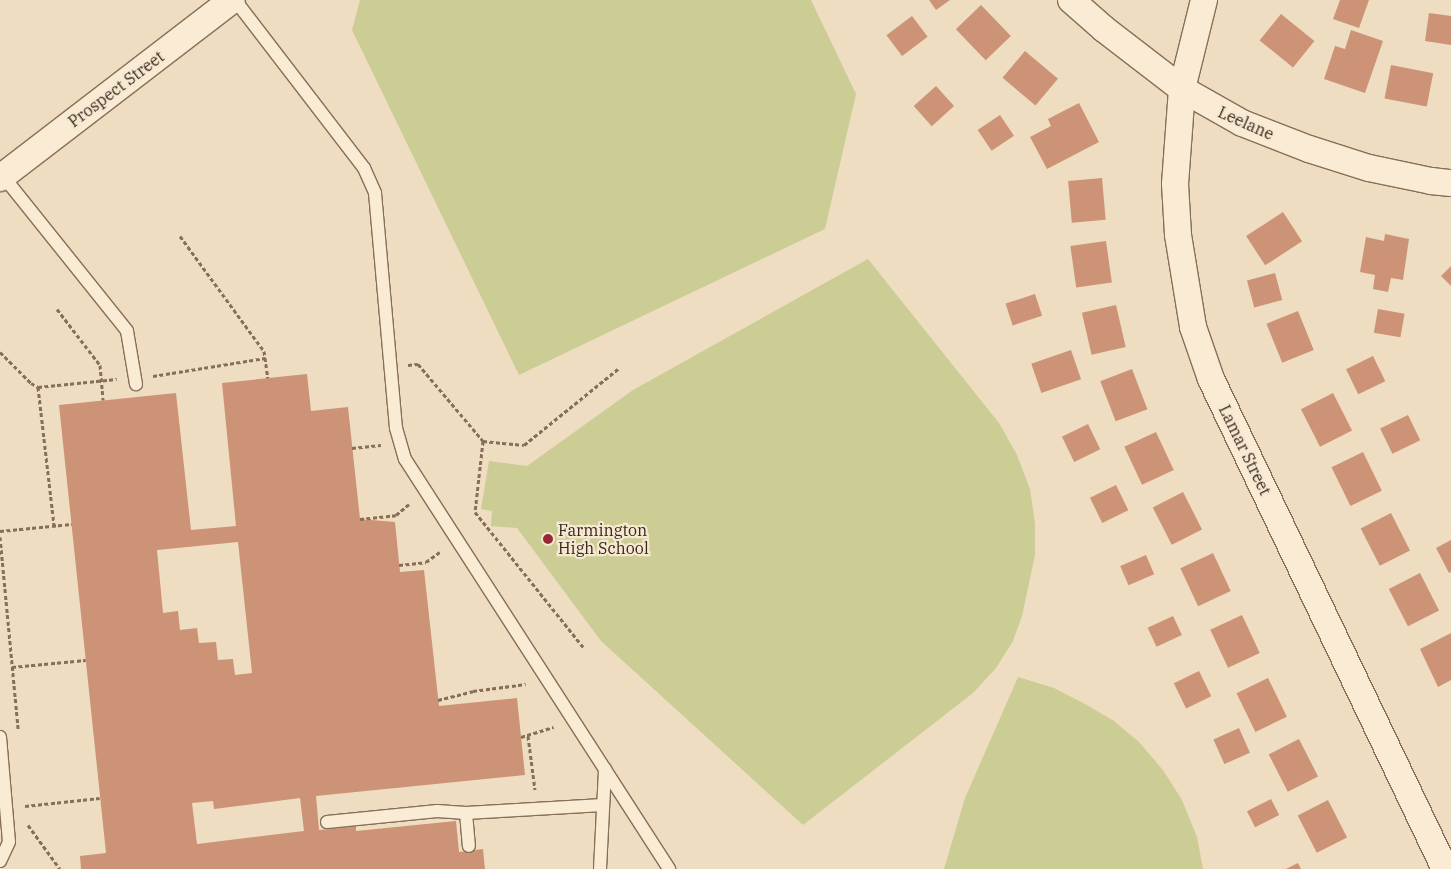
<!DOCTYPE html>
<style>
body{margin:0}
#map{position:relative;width:1451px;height:869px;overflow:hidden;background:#eeddc1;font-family:"IBM Plex Serif",serif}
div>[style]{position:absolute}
.green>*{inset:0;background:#cbcd95}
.building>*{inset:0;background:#cd9376;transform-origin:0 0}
.path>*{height:3px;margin-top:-1.5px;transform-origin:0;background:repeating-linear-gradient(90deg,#886e58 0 4px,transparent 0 6.5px)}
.roads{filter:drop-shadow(1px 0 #886e58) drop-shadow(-1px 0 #886e58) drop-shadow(0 1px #886e58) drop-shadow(0 -1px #886e58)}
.service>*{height:12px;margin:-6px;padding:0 6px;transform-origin:6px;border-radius:6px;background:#f9ebd4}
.minor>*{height:26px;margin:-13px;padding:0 13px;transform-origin:13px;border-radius:13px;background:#f9ebd4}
.dots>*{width:14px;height:14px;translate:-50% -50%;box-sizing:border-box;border:2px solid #f6e8d1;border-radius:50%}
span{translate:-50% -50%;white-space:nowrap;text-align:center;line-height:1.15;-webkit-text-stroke:4.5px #f6e8d1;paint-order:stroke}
.street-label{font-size:16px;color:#38281d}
.poi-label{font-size:16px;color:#38281d}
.left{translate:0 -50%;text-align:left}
</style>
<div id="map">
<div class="green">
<i style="clip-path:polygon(360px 0,811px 0,856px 94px,825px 229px,519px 375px,352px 30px)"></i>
<i style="clip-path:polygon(868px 259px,999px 423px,1017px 455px,1030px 489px,1035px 524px,1035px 555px,1022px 616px,1013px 641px,996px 668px,973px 693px,803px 825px,601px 641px,517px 528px,491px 526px,492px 511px,481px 509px,489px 461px,527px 466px,633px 390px)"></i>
<i style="clip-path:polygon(1018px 677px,1054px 688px,1085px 704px,1114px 721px,1139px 742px,1163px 770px,1182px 800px,1197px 837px,1203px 869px,944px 869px,965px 798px)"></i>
</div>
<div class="building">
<i style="clip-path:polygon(929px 0,950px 0,936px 10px)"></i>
<i style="clip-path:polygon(1340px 0,1369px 0,1359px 28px,1333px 19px)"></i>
<i style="left:981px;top:5px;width:43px;height:35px;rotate:46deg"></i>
<i style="clip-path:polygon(1429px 13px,1451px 16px,1451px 45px,1425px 41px)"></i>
<i style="left:1281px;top:14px;width:43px;height:34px;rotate:39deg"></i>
<i style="left:912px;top:16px;width:26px;height:32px;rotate:53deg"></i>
<i style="clip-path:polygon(1351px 30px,1383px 41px,1365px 93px,1324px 79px,1335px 46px,1345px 49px)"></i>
<i style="left:1025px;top:51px;width:43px;height:35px;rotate:40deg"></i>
<i style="left:1391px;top:65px;width:43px;height:34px;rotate:11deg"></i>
<i style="left:936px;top:86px;width:27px;height:30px;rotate:48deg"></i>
<i style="clip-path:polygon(1079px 103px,1099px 142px,1047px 169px,1030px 137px,1051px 126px,1048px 119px)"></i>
<i style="left:1000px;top:115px;width:25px;height:27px;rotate:56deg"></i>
<i style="left:1102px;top:178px;width:42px;height:34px;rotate:85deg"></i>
<i style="left:1283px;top:212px;width:35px;height:44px;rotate:57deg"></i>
<i style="clip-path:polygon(1385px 234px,1409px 239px,1403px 280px,1391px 278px,1388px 292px,1373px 289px,1375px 275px,1360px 272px,1366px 237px,1384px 241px)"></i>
<i style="left:1106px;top:241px;width:42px;height:36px;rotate:82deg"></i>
<i style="clip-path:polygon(1451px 266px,1451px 286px,1441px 276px)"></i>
<i style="left:1275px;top:273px;width:28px;height:29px;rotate:75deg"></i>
<i style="left:1035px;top:294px;width:23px;height:31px;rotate:72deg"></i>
<i style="left:1116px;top:305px;width:43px;height:35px;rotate:77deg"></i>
<i style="left:1378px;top:309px;width:27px;height:24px;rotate:10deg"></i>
<i style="left:1298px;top:311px;width:42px;height:34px;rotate:68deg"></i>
<i style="left:1071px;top:350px;width:31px;height:42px;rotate:71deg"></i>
<i style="left:1373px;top:356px;width:28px;height:30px;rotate:64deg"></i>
<i style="left:1132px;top:369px;width:43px;height:34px;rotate:69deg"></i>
<i style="clip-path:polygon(evenodd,307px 374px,311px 411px,348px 407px,360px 519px,395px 522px,400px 572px,424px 570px,439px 706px,517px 698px,525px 775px,316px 796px,319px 830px,356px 826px,356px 831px,456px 821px,459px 852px,483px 849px,485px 869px,81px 869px,80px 856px,106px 853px,59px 405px,176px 393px,191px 530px,236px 526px,222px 383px,307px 374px,238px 542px,252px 673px,235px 675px,233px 659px,218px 660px,216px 642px,199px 643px,197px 628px,180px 630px,178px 611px,163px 613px,157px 550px,238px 542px,307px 374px,300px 798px,304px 831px,197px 844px,192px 803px,213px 801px,214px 809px,300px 798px)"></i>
<i style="left:1333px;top:393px;width:42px;height:36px;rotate:63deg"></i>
<i style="left:1408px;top:415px;width:28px;height:31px;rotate:64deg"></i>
<i style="left:1088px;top:424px;width:28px;height:29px;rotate:64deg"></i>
<i style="left:1156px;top:432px;width:42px;height:35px;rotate:65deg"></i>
<i style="left:1363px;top:452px;width:43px;height:35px;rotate:64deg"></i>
<i style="left:1116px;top:485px;width:28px;height:29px;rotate:64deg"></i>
<i style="left:1183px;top:492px;width:42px;height:34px;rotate:63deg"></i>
<i style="left:1391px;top:513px;width:42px;height:34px;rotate:63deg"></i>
<i style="clip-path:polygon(1451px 540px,1451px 572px,1449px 573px,1436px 548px)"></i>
<i style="left:1213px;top:553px;width:42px;height:36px;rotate:65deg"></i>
<i style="left:1146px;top:555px;width:21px;height:28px;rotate:67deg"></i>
<i style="left:1420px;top:573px;width:42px;height:35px;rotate:63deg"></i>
<i style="left:1242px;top:615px;width:42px;height:35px;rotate:65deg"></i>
<i style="left:1173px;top:616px;width:21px;height:28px;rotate:65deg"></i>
<i style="clip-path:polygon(1451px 633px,1451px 680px,1438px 687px,1420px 649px)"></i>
<i style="left:1199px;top:671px;width:28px;height:28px;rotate:64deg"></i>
<i style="left:1268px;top:678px;width:43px;height:35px;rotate:64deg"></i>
<i style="left:1239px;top:728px;width:27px;height:28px;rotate:66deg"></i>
<i style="left:1299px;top:739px;width:42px;height:34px;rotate:63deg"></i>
<i style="left:1271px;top:799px;width:18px;height:27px;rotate:63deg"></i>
<i style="left:1328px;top:800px;width:42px;height:34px;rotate:63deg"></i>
<i style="clip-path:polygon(1298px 863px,1301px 869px,1286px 869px)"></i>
</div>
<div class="path">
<i style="left:180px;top:236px;width:142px;rotate:53.9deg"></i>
<i style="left:264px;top:351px;width:27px;rotate:82deg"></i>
<i style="left:57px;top:309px;width:71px;rotate:52.5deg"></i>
<i style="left:100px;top:365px;width:35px;rotate:85deg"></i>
<i style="left:0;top:352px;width:44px;rotate:45deg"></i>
<i style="left:31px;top:383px;width:8px;rotate:30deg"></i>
<i style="left:38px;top:387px;width:79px;rotate:-5.8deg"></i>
<i style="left:408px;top:365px;width:10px;rotate:-6deg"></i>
<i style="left:418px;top:364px;width:101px;rotate:49.8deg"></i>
<i style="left:483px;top:441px;width:41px;rotate:5.6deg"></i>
<i style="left:524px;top:445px;width:122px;rotate:-39deg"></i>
<i style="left:153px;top:376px;width:114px;rotate:-9.1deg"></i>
<i style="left:38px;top:387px;width:140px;rotate:83.4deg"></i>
<i style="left:483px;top:441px;width:71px;rotate:96.4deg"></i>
<i style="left:475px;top:512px;width:173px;rotate:51.3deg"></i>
<i style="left:352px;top:448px;width:29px;rotate:-6deg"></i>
<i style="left:360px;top:519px;width:36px;rotate:-6deg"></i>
<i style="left:396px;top:515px;width:17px;rotate:-40deg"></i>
<i style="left:0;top:531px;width:72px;rotate:-5.6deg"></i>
<i style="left:0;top:537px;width:193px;rotate:84.6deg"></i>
<i style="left:399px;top:565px;width:27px;rotate:-6deg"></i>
<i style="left:426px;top:562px;width:17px;rotate:-36deg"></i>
<i style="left:12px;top:667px;width:74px;rotate:-5.4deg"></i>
<i style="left:438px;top:700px;width:36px;rotate:-14deg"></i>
<i style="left:473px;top:691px;width:53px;rotate:-7.5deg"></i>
<i style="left:528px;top:736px;width:54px;rotate:82.6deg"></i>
<i style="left:521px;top:737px;width:34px;rotate:-17deg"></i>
<i style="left:25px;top:806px;width:75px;rotate:-6.1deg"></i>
<i style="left:28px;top:825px;width:54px;rotate:54deg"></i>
</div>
<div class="roads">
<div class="service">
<i style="left:235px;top:0;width:212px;rotate:52.5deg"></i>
<i style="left:364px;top:168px;width:27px;rotate:66deg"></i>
<i style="left:375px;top:193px;width:236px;rotate:84.9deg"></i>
<i style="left:396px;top:428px;width:32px;rotate:74deg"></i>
<i style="left:405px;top:459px;width:488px;rotate:57.2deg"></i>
<i style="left:3px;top:176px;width:198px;rotate:51.3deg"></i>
<i style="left:127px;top:331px;width:54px;rotate:80.4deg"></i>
<i style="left:0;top:737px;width:105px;rotate:85.1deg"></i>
<i style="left:9px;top:842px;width:21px;rotate:115deg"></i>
<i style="left:466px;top:813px;width:33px;rotate:85deg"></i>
<i style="left:327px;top:822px;width:111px;rotate:-5.7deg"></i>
<i style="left:437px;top:811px;width:29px;rotate:4deg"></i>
<i style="left:466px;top:813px;width:137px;rotate:-3.3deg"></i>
<i style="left:600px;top:869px;width:100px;rotate:-87.1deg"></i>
</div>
<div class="minor">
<i style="left:1071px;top:0;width:44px;rotate:41.3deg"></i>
<i style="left:1104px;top:29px;width:98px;rotate:37.6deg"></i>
<i style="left:1182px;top:89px;width:69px;rotate:29.5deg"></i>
<i style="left:1242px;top:123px;width:72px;rotate:21.2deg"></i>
<i style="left:1309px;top:149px;width:63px;rotate:17.6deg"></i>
<i style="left:1369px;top:168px;width:63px;rotate:11.8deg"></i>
<i style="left:1431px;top:181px;width:20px;rotate:6deg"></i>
<i style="left:1204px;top:0;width:92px;rotate:103.9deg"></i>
<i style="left:1182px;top:89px;width:95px;rotate:94.2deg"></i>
<i style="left:1175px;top:184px;width:51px;rotate:86.6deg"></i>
<i style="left:1178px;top:235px;width:93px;rotate:80.7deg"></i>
<i style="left:1193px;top:327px;width:55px;rotate:70.9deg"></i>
<i style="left:1211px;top:379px;width:543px;rotate:64.47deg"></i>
<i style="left:0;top:178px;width:292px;rotate:-37.5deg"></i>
</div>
</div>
<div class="dots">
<i style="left:548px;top:539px;background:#982832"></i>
</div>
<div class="street-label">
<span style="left:116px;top:89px;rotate:-37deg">Prospect Street</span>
<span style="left:1246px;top:123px;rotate:24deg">Leelane</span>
<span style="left:1245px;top:450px;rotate:64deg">Lamar Street</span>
</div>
<div class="poi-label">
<span class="left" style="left:558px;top:539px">Farmington<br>High School</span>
</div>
</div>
